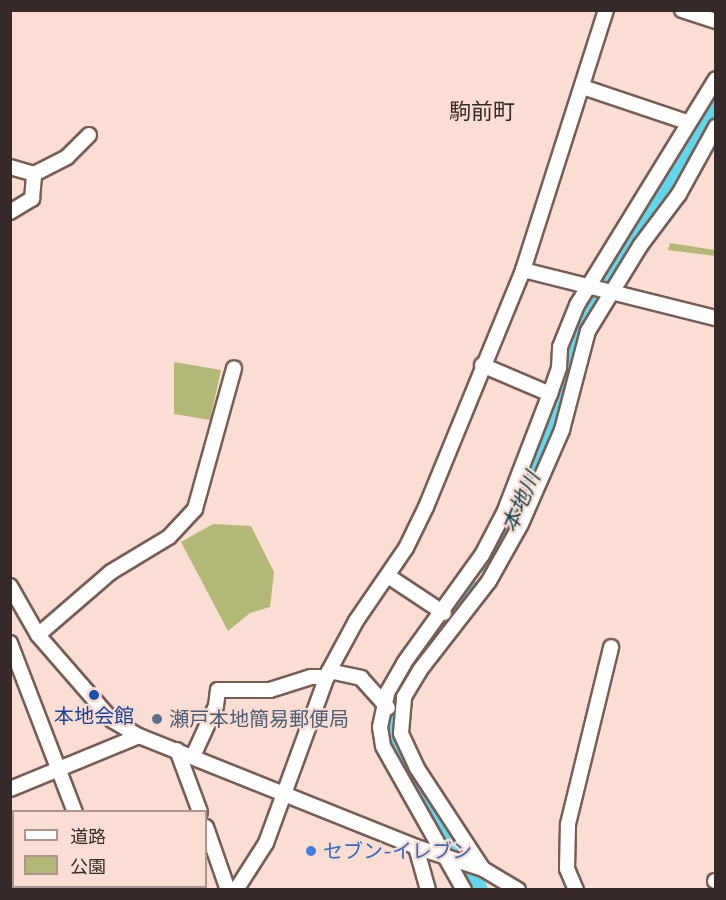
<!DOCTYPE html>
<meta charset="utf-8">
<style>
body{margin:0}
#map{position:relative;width:726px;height:900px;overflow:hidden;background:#faddd3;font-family:"Space Grotesk","Noto Sans JP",sans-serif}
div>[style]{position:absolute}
.green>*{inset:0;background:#b3b877}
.river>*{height:16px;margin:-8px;padding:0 8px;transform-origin:8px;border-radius:8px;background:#62d7eb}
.roads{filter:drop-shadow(2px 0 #765e55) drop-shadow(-2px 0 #765e55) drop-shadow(0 2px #765e55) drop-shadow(0 -2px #765e55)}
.minor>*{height:14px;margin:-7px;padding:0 7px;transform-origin:7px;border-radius:7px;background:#fff}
.dots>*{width:16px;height:16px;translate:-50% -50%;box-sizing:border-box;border:3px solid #faddd3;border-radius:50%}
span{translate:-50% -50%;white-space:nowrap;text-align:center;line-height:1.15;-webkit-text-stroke:4.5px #faddd3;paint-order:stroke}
.transit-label{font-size:20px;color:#164399}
.service-label{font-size:20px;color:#4e5e75}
.left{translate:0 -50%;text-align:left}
.shop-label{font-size:20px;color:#366cbe}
.water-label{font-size:21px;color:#11464f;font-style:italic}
.quarter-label{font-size:22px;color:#352a27}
.frame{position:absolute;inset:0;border:12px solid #352a27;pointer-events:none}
.legend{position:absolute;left:12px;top:810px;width:195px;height:78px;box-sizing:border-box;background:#faddd3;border:2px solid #ab958e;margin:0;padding:8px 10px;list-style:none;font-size:18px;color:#352a27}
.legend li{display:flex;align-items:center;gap:12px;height:30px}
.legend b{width:30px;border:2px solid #ab958e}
</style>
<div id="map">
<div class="green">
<i style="clip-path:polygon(670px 243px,715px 250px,715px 256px,668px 250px)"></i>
<i style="clip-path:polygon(174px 362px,221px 370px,210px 420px,174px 414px)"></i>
<i style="clip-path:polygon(213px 524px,251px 526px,274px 572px,270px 607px,250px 613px,228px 631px,181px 542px)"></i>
</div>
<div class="river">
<i style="left:489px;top:568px;width:64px;rotate:-61.8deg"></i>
<i style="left:519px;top:512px;width:106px;rotate:-68.5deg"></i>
<i style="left:558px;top:413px;width:89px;rotate:-74.4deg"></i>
<i style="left:582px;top:327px;width:52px;rotate:-64.9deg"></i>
<i style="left:604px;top:280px;width:149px;rotate:-56.7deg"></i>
<i style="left:686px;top:155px;width:63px;rotate:-61.4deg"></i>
<i style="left:474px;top:590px;width:89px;rotate:129.6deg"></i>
<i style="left:417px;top:659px;width:51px;rotate:119.6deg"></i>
<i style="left:392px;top:703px;width:44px;rotate:83.5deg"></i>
<i style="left:397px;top:747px;width:40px;rotate:65deg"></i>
<i style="left:414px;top:783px;width:77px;rotate:55.1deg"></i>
<i style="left:458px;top:846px;width:49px;rotate:63.4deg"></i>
</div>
<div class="roads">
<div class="minor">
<i style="left:682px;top:10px;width:36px;rotate:18deg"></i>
<i style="left:583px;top:87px;width:110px;rotate:18.6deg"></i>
<i style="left:10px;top:167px;width:25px;rotate:16deg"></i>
<i style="left:10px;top:212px;width:26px;rotate:-31deg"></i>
<i style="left:32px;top:199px;width:25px;rotate:-85deg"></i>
<i style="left:34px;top:174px;width:37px;rotate:-27deg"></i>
<i style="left:67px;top:157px;width:31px;rotate:-45deg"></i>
<i style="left:523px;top:270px;width:199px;rotate:14deg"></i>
<i style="left:482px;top:365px;width:74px;rotate:23.1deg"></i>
<i style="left:388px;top:576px;width:67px;rotate:33.5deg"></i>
<i style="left:10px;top:586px;width:56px;rotate:60.3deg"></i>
<i style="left:38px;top:635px;width:113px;rotate:49deg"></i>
<i style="left:112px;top:720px;width:31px;rotate:31deg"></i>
<i style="left:139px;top:736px;width:298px;rotate:21.8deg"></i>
<i style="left:416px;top:847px;width:71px;rotate:18.2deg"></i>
<i style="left:483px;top:869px;width:41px;rotate:31deg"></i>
<i style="left:38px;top:635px;width:96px;rotate:-40.8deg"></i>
<i style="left:111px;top:572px;width:68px;rotate:-31.1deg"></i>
<i style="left:169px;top:537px;width:38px;rotate:-47deg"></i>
<i style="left:195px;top:509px;width:146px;rotate:-74.5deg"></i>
<i style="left:10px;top:643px;width:181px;rotate:69deg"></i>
<i style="left:329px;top:671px;width:33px;rotate:12deg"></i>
<i style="left:361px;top:678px;width:40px;rotate:48deg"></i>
<i style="left:177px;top:750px;width:66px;rotate:69.6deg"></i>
<i style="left:193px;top:756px;width:55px;rotate:-65.3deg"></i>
<i style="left:216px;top:706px;width:16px;rotate:-83deg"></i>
<i style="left:218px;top:690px;width:52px"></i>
<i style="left:270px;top:690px;width:43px;rotate:-17.6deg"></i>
<i style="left:311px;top:677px;width:16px"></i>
<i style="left:10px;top:789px;width:139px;rotate:-22.3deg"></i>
<i style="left:206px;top:827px;width:67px;rotate:70.8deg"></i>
<i style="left:416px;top:847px;width:45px;rotate:74.4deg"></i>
<i style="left:483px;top:869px;width:121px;rotate:-123.2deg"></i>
<i style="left:417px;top:768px;width:38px;rotate:-115deg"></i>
<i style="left:401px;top:733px;width:36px;rotate:-85deg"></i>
<i style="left:404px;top:697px;width:31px;rotate:-59deg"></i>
<i style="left:420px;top:670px;width:113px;rotate:-52.2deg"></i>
<i style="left:489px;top:581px;width:65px;rotate:-60.7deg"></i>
<i style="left:521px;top:524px;width:103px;rotate:-66.4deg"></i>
<i style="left:562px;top:430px;width:102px;rotate:-75.3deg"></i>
<i style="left:588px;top:331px;width:100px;rotate:-58.5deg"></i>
<i style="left:640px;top:246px;width:65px;rotate:-53.1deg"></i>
<i style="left:679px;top:194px;width:77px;rotate:-61.1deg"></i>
<i style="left:715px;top:881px;width:1px"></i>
<i style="left:104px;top:886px;width:4px;rotate:76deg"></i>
<i style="left:236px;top:890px;width:56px;rotate:-57.4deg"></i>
<i style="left:266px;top:843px;width:183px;rotate:-69.9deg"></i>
<i style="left:329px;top:671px;width:57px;rotate:-61.6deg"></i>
<i style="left:356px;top:621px;width:88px;rotate:-55.6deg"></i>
<i style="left:406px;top:548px;width:46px;rotate:-64deg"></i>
<i style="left:426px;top:507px;width:256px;rotate:-67.7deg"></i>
<i style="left:523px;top:270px;width:273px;rotate:-72.3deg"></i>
<i style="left:464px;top:890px;width:165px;rotate:-119.4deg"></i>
<i style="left:383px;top:746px;width:19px;rotate:-99deg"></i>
<i style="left:380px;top:727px;width:35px;rotate:-78deg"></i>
<i style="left:387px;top:693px;width:34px;rotate:-60deg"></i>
<i style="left:404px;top:663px;width:133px;rotate:-54.2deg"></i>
<i style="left:482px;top:555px;width:47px;rotate:-62.4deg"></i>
<i style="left:504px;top:513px;width:128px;rotate:-68.9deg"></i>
<i style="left:550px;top:394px;width:28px;rotate:-71deg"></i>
<i style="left:559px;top:368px;width:21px;rotate:-87deg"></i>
<i style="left:560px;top:347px;width:45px;rotate:-68deg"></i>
<i style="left:577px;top:305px;width:265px;rotate:-58.4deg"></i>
<i style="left:576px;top:890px;width:23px;rotate:-113deg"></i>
<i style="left:567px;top:869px;width:45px;rotate:-88.7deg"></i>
<i style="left:568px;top:824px;width:182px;rotate:-76.3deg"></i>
</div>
</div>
<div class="dots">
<i style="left:94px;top:695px;background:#1a4fb4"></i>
<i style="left:157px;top:719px;background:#5c6f8a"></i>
<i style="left:311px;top:851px;background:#3f7fe0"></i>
</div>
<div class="transit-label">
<span style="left:94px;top:716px">本地会館</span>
</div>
<div class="service-label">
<span class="left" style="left:169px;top:719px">瀬戸本地簡易郵便局</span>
</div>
<div class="shop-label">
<span class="left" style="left:323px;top:851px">セブン-イレブン</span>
</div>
<div class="water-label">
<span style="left:521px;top:502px;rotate:-66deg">本地川</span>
</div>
<div class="quarter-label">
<span style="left:482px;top:112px">駒前町</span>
</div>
<div class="frame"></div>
<ul class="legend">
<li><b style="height:8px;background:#fff"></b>道路</li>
<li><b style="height:16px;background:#b3b877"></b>公園</li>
</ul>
</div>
